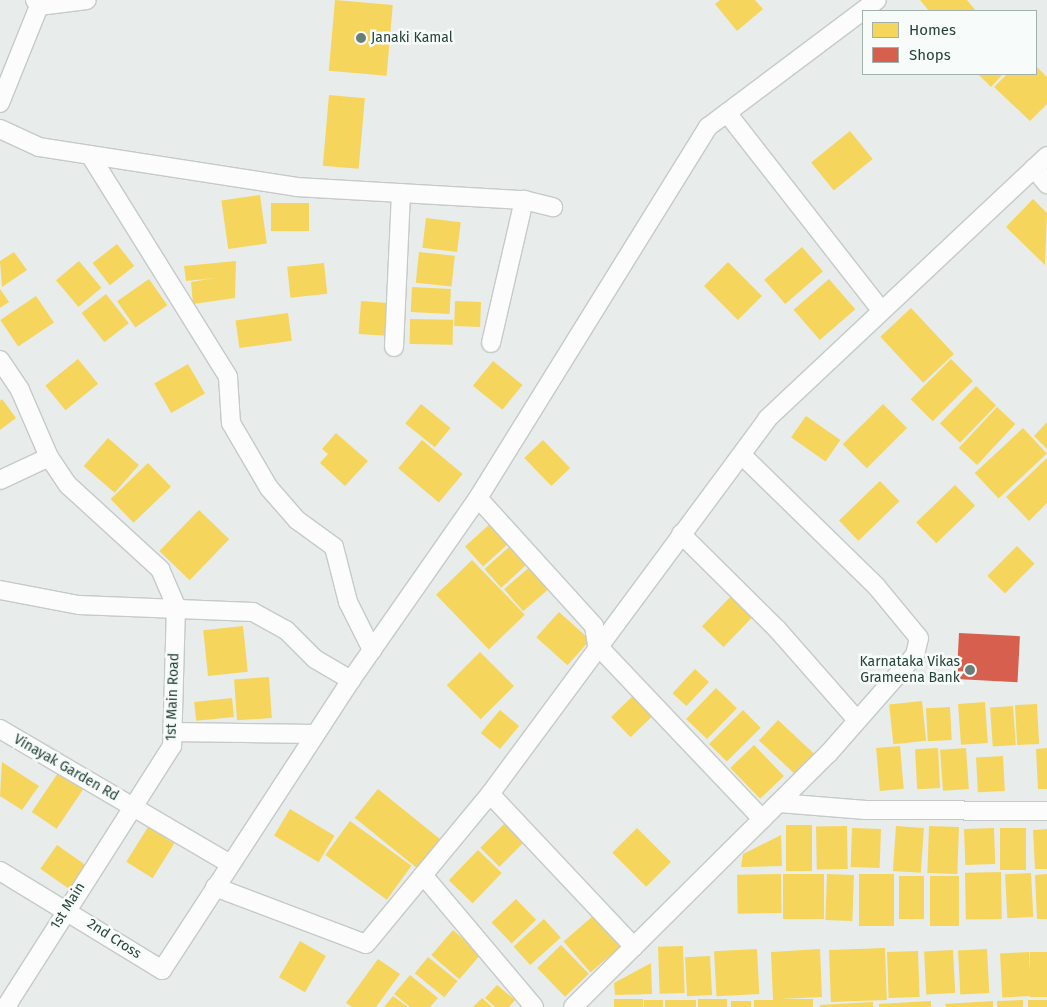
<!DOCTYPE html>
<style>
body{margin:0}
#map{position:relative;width:1047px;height:1007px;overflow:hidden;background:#e8edeb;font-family:"Fira Sans",sans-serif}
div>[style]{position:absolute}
.homes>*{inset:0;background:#f6d55c;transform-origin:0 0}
.shops>*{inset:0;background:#d6604d;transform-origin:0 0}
.roads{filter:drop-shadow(1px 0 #c5cac8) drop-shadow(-1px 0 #c5cac8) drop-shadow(0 1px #c5cac8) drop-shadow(0 -1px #c5cac8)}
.minor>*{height:18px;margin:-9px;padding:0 9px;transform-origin:9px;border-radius:9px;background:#fcfcfc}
.dots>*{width:14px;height:14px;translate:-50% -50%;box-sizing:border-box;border:2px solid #f7fbf9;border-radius:50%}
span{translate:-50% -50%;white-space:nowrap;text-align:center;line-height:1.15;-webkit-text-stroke:5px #f7fbf9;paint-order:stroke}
.poi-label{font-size:14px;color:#24423a}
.left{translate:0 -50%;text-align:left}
.right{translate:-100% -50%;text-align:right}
.street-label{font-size:14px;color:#24423a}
.legend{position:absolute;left:862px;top:10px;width:175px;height:65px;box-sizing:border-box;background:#f7fbf9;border:1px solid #a3b1ad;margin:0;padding:6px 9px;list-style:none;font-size:15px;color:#24423a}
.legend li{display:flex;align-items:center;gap:10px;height:25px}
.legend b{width:25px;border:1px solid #a3b1ad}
</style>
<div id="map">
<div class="homes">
<i style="left:335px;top:0;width:58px;height:71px;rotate:5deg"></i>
<i style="clip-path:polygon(720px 0,755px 0,763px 9px,737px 31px,715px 4px)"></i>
<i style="clip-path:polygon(920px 0,967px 0,976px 11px,929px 11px)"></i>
<i style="clip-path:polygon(1036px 66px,1047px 77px,1047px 104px,1030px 121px,994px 87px,1007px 74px,1036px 74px)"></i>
<i style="clip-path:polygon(978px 74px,1003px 74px,991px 87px)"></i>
<i style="left:329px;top:95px;width:36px;height:71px;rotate:5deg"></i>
<i style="left:850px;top:131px;width:36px;height:50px;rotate:51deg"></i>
<i style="left:260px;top:195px;width:49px;height:39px;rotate:82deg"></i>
<i style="clip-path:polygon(1033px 199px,1047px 213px,1045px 265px,1006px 227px)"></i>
<i style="left:271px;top:203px;width:38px;height:28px"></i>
<i style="left:426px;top:218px;width:35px;height:30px;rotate:7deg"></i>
<i style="left:117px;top:244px;width:28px;height:31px;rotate:52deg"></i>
<i style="left:802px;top:247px;width:32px;height:50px;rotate:49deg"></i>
<i style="clip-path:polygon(14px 252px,27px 270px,2px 287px,0 261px)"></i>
<i style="left:419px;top:252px;width:36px;height:31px;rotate:6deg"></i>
<i style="left:79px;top:261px;width:35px;height:30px;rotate:50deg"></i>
<i style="clip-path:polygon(236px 261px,235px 298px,193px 304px,191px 282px,215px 278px,186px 281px,184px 266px)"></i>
<i style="left:728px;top:262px;width:48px;height:34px;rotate:45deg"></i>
<i style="left:324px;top:263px;width:31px;height:37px;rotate:84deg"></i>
<i style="left:149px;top:279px;width:32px;height:39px;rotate:55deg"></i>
<i style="left:829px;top:279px;width:40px;height:47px;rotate:49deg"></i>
<i style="left:412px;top:287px;width:39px;height:25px;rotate:3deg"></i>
<i style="clip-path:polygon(0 289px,9px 302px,0 308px)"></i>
<i style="left:106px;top:294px;width:37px;height:31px;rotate:52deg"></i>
<i style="left:36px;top:296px;width:32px;height:43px;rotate:56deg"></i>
<i style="left:361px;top:301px;width:28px;height:33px;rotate:4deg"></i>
<i style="left:455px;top:301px;width:26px;height:25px;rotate:2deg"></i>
<i style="left:911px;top:308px;width:63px;height:42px;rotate:47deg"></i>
<i style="left:288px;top:313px;width:28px;height:53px;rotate:82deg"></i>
<i style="left:410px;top:319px;width:43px;height:25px;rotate:1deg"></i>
<i style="left:78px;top:359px;width:32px;height:42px;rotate:51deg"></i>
<i style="left:951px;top:359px;width:31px;height:57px;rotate:45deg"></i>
<i style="left:493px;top:361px;width:38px;height:32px;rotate:39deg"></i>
<i style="left:188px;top:364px;width:34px;height:39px;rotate:60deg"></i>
<i style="left:976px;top:386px;width:28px;height:52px;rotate:44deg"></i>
<i style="clip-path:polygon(2px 399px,16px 418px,0 430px,0 401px)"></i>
<i style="left:421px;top:404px;width:38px;height:25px;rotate:39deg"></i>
<i style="left:883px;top:404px;width:34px;height:57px;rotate:45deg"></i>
<i style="left:997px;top:407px;width:25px;height:56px;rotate:43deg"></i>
<i style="left:806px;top:416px;width:42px;height:26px;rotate:35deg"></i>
<i style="clip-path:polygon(1047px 422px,1047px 449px,1034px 436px)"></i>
<i style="left:1023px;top:428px;width:35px;height:66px;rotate:47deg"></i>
<i style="clip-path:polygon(336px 433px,368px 461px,345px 486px,320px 463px,328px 454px,322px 449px)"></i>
<i style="left:108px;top:438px;width:41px;height:37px;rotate:41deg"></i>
<i style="left:422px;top:440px;width:53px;height:37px;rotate:40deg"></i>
<i style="left:543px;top:440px;width:39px;height:26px;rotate:46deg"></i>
<i style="clip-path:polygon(1047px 458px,1047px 503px,1029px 521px,1006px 497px)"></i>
<i style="left:148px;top:463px;width:33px;height:52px;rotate:46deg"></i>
<i style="left:880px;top:481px;width:28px;height:57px;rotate:46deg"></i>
<i style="left:955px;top:485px;width:29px;height:54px;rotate:46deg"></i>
<i style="left:199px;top:510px;width:42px;height:57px;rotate:44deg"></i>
<i style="left:491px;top:523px;width:27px;height:35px;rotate:48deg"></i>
<i style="left:1017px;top:546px;width:25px;height:42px;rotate:45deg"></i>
<i style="left:509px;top:547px;width:25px;height:33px;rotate:48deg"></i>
<i style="left:472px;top:560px;width:76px;height:50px;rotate:46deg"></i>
<i style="left:532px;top:565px;width:29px;height:37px;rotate:49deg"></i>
<i style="left:736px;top:591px;width:30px;height:49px;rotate:44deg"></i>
<i style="left:559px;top:612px;width:42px;height:34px;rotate:42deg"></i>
<i style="left:243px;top:626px;width:46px;height:40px;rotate:84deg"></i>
<i style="left:480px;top:652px;width:48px;height:47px;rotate:45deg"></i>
<i style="left:695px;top:669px;width:19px;height:33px;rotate:43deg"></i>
<i style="left:269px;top:677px;width:41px;height:35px;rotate:86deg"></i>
<i style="left:716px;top:688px;width:29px;height:43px;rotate:44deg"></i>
<i style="left:637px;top:692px;width:28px;height:36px;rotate:46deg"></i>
<i style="left:232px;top:698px;width:19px;height:38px;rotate:84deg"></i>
<i style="left:922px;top:701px;width:40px;height:33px;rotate:84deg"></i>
<i style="left:985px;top:702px;width:41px;height:27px;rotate:86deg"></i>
<i style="left:1037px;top:704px;width:40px;height:22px;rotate:87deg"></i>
<i style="left:1013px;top:706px;width:39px;height:23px;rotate:86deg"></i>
<i style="left:950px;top:707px;width:33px;height:24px;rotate:87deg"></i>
<i style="left:500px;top:710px;width:25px;height:30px;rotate:40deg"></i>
<i style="left:743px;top:710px;width:25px;height:48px;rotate:45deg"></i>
<i style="left:778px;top:720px;width:49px;height:28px;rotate:43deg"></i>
<i style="left:754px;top:745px;width:43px;height:33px;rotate:46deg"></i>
<i style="left:900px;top:746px;width:43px;height:24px;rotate:85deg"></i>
<i style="left:938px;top:748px;width:40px;height:23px;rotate:87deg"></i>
<i style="left:966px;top:748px;width:41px;height:26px;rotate:86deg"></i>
<i style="clip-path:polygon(1047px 748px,1047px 789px,1038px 789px,1036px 749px)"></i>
<i style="left:1003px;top:756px;width:35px;height:27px;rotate:87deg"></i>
<i style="clip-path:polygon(2px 762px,39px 786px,22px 810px,0 796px)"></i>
<i style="left:58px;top:773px;width:30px;height:47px;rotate:34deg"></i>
<i style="left:378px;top:789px;width:80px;height:37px;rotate:39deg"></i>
<i style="left:290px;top:809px;width:52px;height:31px;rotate:31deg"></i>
<i style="left:350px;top:821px;width:76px;height:42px;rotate:36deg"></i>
<i style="left:505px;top:823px;width:27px;height:35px;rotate:45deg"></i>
<i style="left:786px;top:825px;width:26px;height:46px"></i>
<i style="left:847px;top:826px;width:43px;height:31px;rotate:89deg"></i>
<i style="left:896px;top:826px;width:28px;height:45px;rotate:4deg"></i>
<i style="left:929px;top:826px;width:30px;height:47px;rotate:2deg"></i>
<i style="left:148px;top:827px;width:31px;height:41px;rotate:32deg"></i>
<i style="left:637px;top:828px;width:48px;height:35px;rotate:45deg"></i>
<i style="left:852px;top:828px;width:29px;height:39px;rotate:2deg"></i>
<i style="left:994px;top:828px;width:36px;height:30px;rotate:88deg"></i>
<i style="left:1000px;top:828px;width:26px;height:42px"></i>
<i style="clip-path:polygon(1047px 829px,1047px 869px,1035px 869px,1033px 830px)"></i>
<i style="clip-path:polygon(781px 835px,782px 866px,741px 867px,743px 854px)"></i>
<i style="left:57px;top:845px;width:37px;height:29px;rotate:35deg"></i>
<i style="left:478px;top:850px;width:33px;height:42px;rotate:44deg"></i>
<i style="left:1001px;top:872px;width:47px;height:36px;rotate:89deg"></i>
<i style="left:1031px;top:873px;width:44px;height:26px;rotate:87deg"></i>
<i style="left:781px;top:874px;width:39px;height:44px;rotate:89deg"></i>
<i style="left:824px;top:874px;width:45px;height:41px;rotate:90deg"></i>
<i style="left:827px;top:874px;width:27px;height:46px;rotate:2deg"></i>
<i style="left:859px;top:874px;width:35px;height:52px"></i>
<i style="clip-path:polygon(1047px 874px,1047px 919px,1037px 919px,1035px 875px)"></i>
<i style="left:899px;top:876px;width:25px;height:43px"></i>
<i style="left:930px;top:876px;width:29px;height:50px"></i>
<i style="left:516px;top:899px;width:29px;height:34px;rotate:46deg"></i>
<i style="left:593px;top:916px;width:41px;height:39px;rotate:49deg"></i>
<i style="left:544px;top:919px;width:25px;height:41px;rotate:48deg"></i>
<i style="left:453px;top:930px;width:37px;height:33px;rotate:41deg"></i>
<i style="left:300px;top:941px;width:30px;height:42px;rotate:30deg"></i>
<i style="left:561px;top:945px;width:40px;height:33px;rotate:46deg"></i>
<i style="left:683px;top:946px;width:47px;height:25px;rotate:88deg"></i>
<i style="left:885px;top:948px;width:52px;height:56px;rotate:88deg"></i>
<i style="left:757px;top:949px;width:45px;height:43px;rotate:87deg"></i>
<i style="clip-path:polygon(820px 949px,822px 997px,780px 999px,813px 999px,813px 1007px,754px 1007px,754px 1000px,773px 1000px,771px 952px)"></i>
<i style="left:987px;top:949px;width:44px;height:29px;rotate:87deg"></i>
<i style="left:953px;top:950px;width:43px;height:29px;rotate:87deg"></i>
<i style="left:918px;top:951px;width:46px;height:31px;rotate:88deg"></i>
<i style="left:1029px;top:952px;width:44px;height:29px;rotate:87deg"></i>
<i style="left:1047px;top:952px;width:45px;height:17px;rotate:90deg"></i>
<i style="left:710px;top:956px;width:39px;height:25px;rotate:87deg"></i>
<i style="left:428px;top:957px;width:38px;height:21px;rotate:39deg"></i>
<i style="clip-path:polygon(378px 959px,400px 974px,376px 1007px,352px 1007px,346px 1003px)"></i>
<i style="clip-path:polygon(651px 963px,652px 994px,615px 995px,614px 983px)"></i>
<i style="clip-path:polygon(410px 975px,438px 998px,430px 1007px,410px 1007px,394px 994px)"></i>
<i style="clip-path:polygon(497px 985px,515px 1000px,509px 1007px,495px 1007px,485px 998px)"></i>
<i style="clip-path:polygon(393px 996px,408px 1007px,384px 1007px)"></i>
<i style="clip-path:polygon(482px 998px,492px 1007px,473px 1007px)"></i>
<i style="left:614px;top:999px;width:29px;height:8px"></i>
<i style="left:698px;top:999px;width:29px;height:8px"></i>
<i style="left:644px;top:1000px;width:19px;height:7px"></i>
<i style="left:665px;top:1000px;width:31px;height:7px"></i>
<i style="clip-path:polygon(1023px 1000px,1023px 1007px,997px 1007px,997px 1001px)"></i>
<i style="left:1028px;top:1000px;width:19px;height:7px"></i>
<i style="left:731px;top:1001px;width:20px;height:6px"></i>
<i style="clip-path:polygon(931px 1001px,931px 1007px,879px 1007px,879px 1004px)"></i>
<i style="clip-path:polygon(993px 1001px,993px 1007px,946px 1007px,945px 1004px)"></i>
<i style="clip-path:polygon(873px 1002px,873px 1007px,820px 1007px,820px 1005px)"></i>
</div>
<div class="shops">
<i style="left:959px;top:633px;width:61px;height:46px;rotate:3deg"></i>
</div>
<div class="roads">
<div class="minor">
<i style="left:35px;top:0;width:7px;rotate:56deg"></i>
<i style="left:39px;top:6px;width:48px;rotate:-7.1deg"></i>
<i style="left:0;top:103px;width:105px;rotate:-68.1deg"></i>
<i style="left:727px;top:113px;width:249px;rotate:52deg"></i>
<i style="left:0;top:129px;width:43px;rotate:24.8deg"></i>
<i style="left:39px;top:147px;width:260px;rotate:8.8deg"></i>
<i style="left:296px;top:187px;width:228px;rotate:3.3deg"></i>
<i style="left:524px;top:200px;width:30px;rotate:14deg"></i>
<i style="left:90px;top:155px;width:261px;rotate:58.1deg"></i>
<i style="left:228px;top:377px;width:46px;rotate:86.3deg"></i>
<i style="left:231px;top:423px;width:75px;rotate:59.7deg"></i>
<i style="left:269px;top:488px;width:43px;rotate:48.8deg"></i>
<i style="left:297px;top:520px;width:46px;rotate:36.1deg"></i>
<i style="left:334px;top:547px;width:57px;rotate:75.7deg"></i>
<i style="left:348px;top:602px;width:54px;rotate:63.4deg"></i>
<i style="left:1034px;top:168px;width:21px;rotate:51deg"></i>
<i style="left:491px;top:343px;width:147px;rotate:-77deg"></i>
<i style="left:394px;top:347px;width:154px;rotate:-87.4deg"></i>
<i style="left:0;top:360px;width:36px;rotate:56deg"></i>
<i style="left:20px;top:390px;width:73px;rotate:66.6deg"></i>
<i style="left:49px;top:457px;width:34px;rotate:56deg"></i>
<i style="left:68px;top:485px;width:125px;rotate:42.4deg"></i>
<i style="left:160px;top:569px;width:40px;rotate:66.6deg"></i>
<i style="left:176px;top:606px;width:140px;rotate:91.6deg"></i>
<i style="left:172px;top:746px;width:309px;rotate:122.5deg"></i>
<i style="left:0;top:480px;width:54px;rotate:-25.1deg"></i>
<i style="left:478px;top:498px;width:173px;rotate:47.8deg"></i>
<i style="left:594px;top:626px;width:19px;rotate:81deg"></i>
<i style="left:597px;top:645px;width:240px;rotate:46.5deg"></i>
<i style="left:681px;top:534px;width:135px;rotate:44.7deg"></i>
<i style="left:777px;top:629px;width:121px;rotate:48.7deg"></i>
<i style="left:0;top:590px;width:80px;rotate:10.8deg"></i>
<i style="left:79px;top:605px;width:174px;rotate:2.3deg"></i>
<i style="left:253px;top:612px;width:38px;rotate:29deg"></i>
<i style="left:286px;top:630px;width:41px;rotate:45deg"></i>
<i style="left:315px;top:659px;width:42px;rotate:30.3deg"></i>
<i style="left:0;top:729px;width:267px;rotate:30.4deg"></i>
<i style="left:173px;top:732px;width:142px;rotate:0.8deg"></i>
<i style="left:490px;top:794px;width:210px;rotate:46.7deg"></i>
<i style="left:779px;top:803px;width:87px;rotate:4.6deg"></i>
<i style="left:866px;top:810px;width:181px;rotate:0.3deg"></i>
<i style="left:0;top:871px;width:190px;rotate:31.4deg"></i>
<i style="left:162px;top:970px;width:346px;rotate:-56.9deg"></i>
<i style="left:351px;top:680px;width:222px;rotate:-55.1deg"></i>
<i style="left:478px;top:498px;width:437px;rotate:-58.2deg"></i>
<i style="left:708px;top:127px;width:211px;rotate:-36.9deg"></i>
<i style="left:423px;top:875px;width:172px;rotate:49.9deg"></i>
<i style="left:215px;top:887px;width:161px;rotate:20.7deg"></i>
<i style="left:366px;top:944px;width:195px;rotate:-50.4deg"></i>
<i style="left:490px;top:794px;width:466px;rotate:-53.5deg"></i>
<i style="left:767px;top:419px;width:384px;rotate:-43.2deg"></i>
<i style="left:573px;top:1007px;width:359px;rotate:-44.8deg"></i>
<i style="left:828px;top:754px;width:132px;rotate:-48.7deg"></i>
<i style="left:915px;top:655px;width:17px;rotate:-77deg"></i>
<i style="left:919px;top:638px;width:67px;rotate:-129.6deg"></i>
<i style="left:876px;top:586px;width:186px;rotate:-135.7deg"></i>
</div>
</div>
<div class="dots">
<i style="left:361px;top:38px;background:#697e78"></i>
<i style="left:970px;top:670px;background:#697e78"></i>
</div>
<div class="poi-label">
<span class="left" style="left:371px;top:38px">Janaki Kamal</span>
<span class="right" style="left:960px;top:670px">Karnataka Vikas<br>Grameena Bank</span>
</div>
<div class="street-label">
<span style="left:173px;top:697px;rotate:-88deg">1st Main Road</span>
<span style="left:66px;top:768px;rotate:30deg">Vinayak Garden Rd</span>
<span style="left:68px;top:906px;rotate:-58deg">1st Main</span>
<span style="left:114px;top:939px;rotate:33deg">2nd Cross</span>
</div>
<ul class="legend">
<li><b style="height:14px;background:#f6d55c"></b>Homes</li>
<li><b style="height:14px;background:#d6604d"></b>Shops</li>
</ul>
</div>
